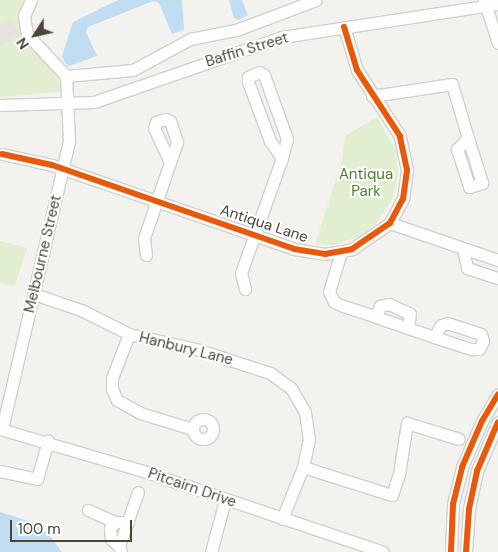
<!DOCTYPE html>
<style>
body{margin:0}
#map{position:relative;width:498px;height:552px;overflow:hidden;background:#f4f2ee;font-family:"DM Sans",sans-serif}
div>[style]{position:absolute}
.green>*{inset:0;background:#e1eecf}
.parking>*{inset:0;background:#e6e3df}
.water>*{inset:0;background:#c0ddf1}
.roads{filter:drop-shadow(1px 0 #d2d0cb) drop-shadow(-1px 0 #d2d0cb) drop-shadow(0 1px #d2d0cb) drop-shadow(0 -1px #d2d0cb)}
.minor>*{height:11px;margin:-5.5px;padding:0 5.5px;transform-origin:5.5px;border-radius:5.5px;background:#fdfdfc}
.minor>.ring{margin:-5.5px;padding:0;box-sizing:content-box;background:none;border:11px solid #fdfdfc;border-radius:50%}
.cycleway>*{height:6px;margin:-3px;padding:0 3px;transform-origin:3px;border-radius:3px;background:#e8590c}
span{translate:-50% -50%;white-space:nowrap;text-align:center;line-height:1.15;-webkit-text-stroke:4px #fff;paint-order:stroke}
.street-label{font-size:15px;color:#4b4439}
.park-label{font-size:15px;color:#4a7f2a}
.north{position:absolute;left:10px;top:10px;width:50px;height:50px;-webkit-text-stroke:4px #fff;paint-order:stroke;rotate:235deg;font-size:14px;font-weight:700;line-height:20px;text-align:center;color:#4b4439}
.north::after{content:'';display:block;margin:auto;width:18px;height:22px;background:#4b4439;clip-path:polygon(50% 0,100% 100%,50% 72%,0 100%)}
.scale{position:absolute;left:10px;top:520px;width:122px;height:22px;box-sizing:border-box;border:2px solid #4b4439;border-top:0;padding-left:6px;font-size:15px;line-height:18px;white-space:nowrap;color:#4b4439;-webkit-text-stroke:4px #fff;paint-order:stroke}
</style>
<div id="map">
<div class="green">
<i style="clip-path:polygon(0 0,23px 0,19px 26px,59px 80px,60px 92px,0 97px)"></i>
<i style="clip-path:polygon(377px 117px,396px 151px,398px 176px,392px 200px,375px 225px,358px 237px,334px 245px,315px 244px,342px 161px,345px 136px)"></i>
<i style="clip-path:polygon(0 241px,27px 248px,15px 286px,0 283px)"></i>
</div>
<div class="parking">
<i style="clip-path:polygon(10px 20px,20px 35px,0 47px,0 26px)"></i>
</div>
<div class="water">
<i style="clip-path:polygon(118px 0,182px 0,184px 30px,172px 34px,159px 3px,153px 1px,88px 27px,86px 32px,97px 56px,69px 66px,66px 64px,62px 56px,73px 22px)"></i>
<i style="clip-path:polygon(229px 0,242px 0,248px 15px,238px 20px,234px 18px)"></i>
<i style="clip-path:polygon(0 512px,32px 522px,49px 535px,62px 552px,0 552px)"></i>
</div>
<div class="roads">
<div class="minor">
<i style="left:31px;top:0;width:17px;rotate:114deg"></i>
<i style="left:24px;top:16px;width:18px;rotate:81deg"></i>
<i style="left:27px;top:34px;width:57px;rotate:47.1deg"></i>
<i style="left:66px;top:76px;width:67px;rotate:-5.1deg"></i>
<i style="left:133px;top:70px;width:65px;rotate:-28.5deg"></i>
<i style="left:190px;top:39px;width:47px;rotate:-11.1deg"></i>
<i style="left:236px;top:30px;width:85px;rotate:-20.6deg"></i>
<i style="left:484px;top:0;width:45px;rotate:72deg"></i>
<i style="left:372px;top:96px;width:81px;rotate:-8.5deg"></i>
<i style="left:452px;top:84px;width:56px;rotate:73.5deg"></i>
<i style="left:468px;top:138px;width:16px;rotate:135deg"></i>
<i style="left:457px;top:149px;width:40px;rotate:72deg"></i>
<i style="left:469px;top:187px;width:14px;rotate:-17deg"></i>
<i style="left:482px;top:183px;width:47px;rotate:-107.3deg"></i>
<i style="left:0;top:105px;width:94px;rotate:-1.8deg"></i>
<i style="left:94px;top:102px;width:199px;rotate:-19.1deg"></i>
<i style="left:282px;top:37px;width:219px;rotate:-8.7deg"></i>
<i style="left:2px;top:154px;width:51px;rotate:12.4deg"></i>
<i style="left:52px;top:165px;width:256px;rotate:19.1deg"></i>
<i style="left:294px;top:249px;width:31px;rotate:9deg"></i>
<i style="left:325px;top:254px;width:27px;rotate:-10deg"></i>
<i style="left:352px;top:249px;width:46px;rotate:-34.4deg"></i>
<i style="left:390px;top:223px;width:27px;rotate:-62deg"></i>
<i style="left:403px;top:199px;width:29px;rotate:-82deg"></i>
<i style="left:407px;top:170px;width:35px;rotate:-102deg"></i>
<i style="left:400px;top:136px;width:79px;rotate:-123.1deg"></i>
<i style="left:357px;top:70px;width:45px;rotate:-106.8deg"></i>
<i style="left:390px;top:223px;width:114px;rotate:18.9deg"></i>
<i style="left:463px;top:249px;width:19px;rotate:78deg"></i>
<i style="left:467px;top:268px;width:33px;rotate:18deg"></i>
<i style="left:341px;top:252px;width:42px;rotate:106.7deg"></i>
<i style="left:329px;top:292px;width:11px;rotate:63deg"></i>
<i style="left:334px;top:302px;width:10px;rotate:24deg"></i>
<i style="left:343px;top:306px;width:35px;rotate:18deg"></i>
<i style="left:376px;top:317px;width:61px;rotate:19deg"></i>
<i style="left:434px;top:337px;width:40px;rotate:18deg"></i>
<i style="left:472px;top:349px;width:7px"></i>
<i style="left:479px;top:349px;width:9px;rotate:-63deg"></i>
<i style="left:483px;top:341px;width:7px;rotate:-106deg"></i>
<i style="left:481px;top:334px;width:35px;rotate:-162deg"></i>
<i style="left:448px;top:323px;width:7px;rotate:164deg"></i>
<i style="left:441px;top:325px;width:14px;rotate:120deg"></i>
<i style="left:146px;top:255px;width:17px;rotate:-97deg"></i>
<i style="left:144px;top:238px;width:102px;rotate:-71deg"></i>
<i style="left:177px;top:142px;width:22px;rotate:-108deg"></i>
<i style="left:170px;top:121px;width:5px;rotate:-158deg"></i>
<i style="left:165px;top:119px;width:9px;rotate:162deg"></i>
<i style="left:156px;top:122px;width:6px;rotate:108deg"></i>
<i style="left:154px;top:128px;width:38px;rotate:65deg"></i>
<i style="left:245px;top:289px;width:16px;rotate:-104deg"></i>
<i style="left:241px;top:273px;width:122px;rotate:-70.4deg"></i>
<i style="left:282px;top:158px;width:21px;rotate:-125deg"></i>
<i style="left:270px;top:141px;width:63px;rotate:-110.4deg"></i>
<i style="left:248px;top:82px;width:5px;rotate:-90deg"></i>
<i style="left:248px;top:77px;width:12px;rotate:-24deg"></i>
<i style="left:259px;top:72px;width:6px;rotate:31deg"></i>
<i style="left:264px;top:75px;width:68px;rotate:70.2deg"></i>
<i style="left:287px;top:139px;width:20px;rotate:105deg"></i>
<i style="left:34px;top:294px;width:50px;rotate:18.8deg"></i>
<i style="left:81px;top:310px;width:54px;rotate:26.6deg"></i>
<i style="left:129px;top:334px;width:69px;rotate:12.6deg"></i>
<i style="left:196px;top:349px;width:78px;rotate:18deg"></i>
<i style="left:270px;top:373px;width:26px;rotate:36deg"></i>
<i style="left:291px;top:388px;width:28px;rotate:60deg"></i>
<i style="left:305px;top:412px;width:27px;rotate:82deg"></i>
<i style="left:309px;top:439px;width:29px;rotate:102deg"></i>
<i style="left:303px;top:467px;width:56px;rotate:112deg"></i>
<i style="left:376px;top:317px;width:12px;rotate:-70deg"></i>
<i style="left:380px;top:306px;width:9px;rotate:-13deg"></i>
<i style="left:389px;top:304px;width:23px;rotate:25deg"></i>
<i style="left:410px;top:314px;width:13px;rotate:99deg"></i>
<i style="left:129px;top:334px;width:47px;rotate:111.1deg"></i>
<i style="left:112px;top:378px;width:11px;rotate:90deg"></i>
<i style="left:112px;top:389px;width:12px;rotate:66deg"></i>
<i style="left:117px;top:400px;width:26px;rotate:29deg"></i>
<i style="left:140px;top:413px;width:55px;rotate:16.8deg"></i>
<i class="ring" style="left:193px;top:419px;width:9px;height:9px"></i>
<i style="left:0;top:429px;width:149px;rotate:16.4deg"></i>
<i style="left:143px;top:471px;width:253px;rotate:18.6deg"></i>
<i style="left:2px;top:429px;width:296px;rotate:-76.9deg"></i>
<i style="left:69px;top:141px;width:65px;rotate:-92.6deg"></i>
<i style="left:303px;top:467px;width:93px;rotate:17.5deg"></i>
<i style="left:392px;top:495px;width:22px;rotate:-72deg"></i>
<i style="left:399px;top:474px;width:52px;rotate:-81.1deg"></i>
<i style="left:407px;top:423px;width:54px;rotate:17.1deg"></i>
<i style="left:0;top:471px;width:38px;rotate:12deg"></i>
<i style="left:37px;top:479px;width:40px;rotate:-74deg"></i>
<i style="left:88px;top:510px;width:30px;rotate:24deg"></i>
<i style="left:119px;top:546px;width:11px;rotate:-139deg"></i>
<i style="left:111px;top:539px;width:11px;rotate:-95deg"></i>
<i style="left:110px;top:528px;width:8px;rotate:-50deg"></i>
<i style="left:115px;top:522px;width:13px"></i>
<i style="left:121px;top:552px;width:6px;rotate:-108deg"></i>
<i style="left:119px;top:546px;width:57px;rotate:-70.6deg"></i>
<i style="left:211px;top:552px;width:54px;rotate:-74.9deg"></i>
<i style="left:451px;top:552px;width:48px;rotate:-87.6deg"></i>
<i style="left:453px;top:504px;width:38px;rotate:-76deg"></i>
<i style="left:462px;top:467px;width:50px;rotate:-66.5deg"></i>
<i style="left:482px;top:421px;width:31px;rotate:-59deg"></i>
<i style="left:466px;top:552px;width:43px;rotate:-86deg"></i>
<i style="left:469px;top:509px;width:39px;rotate:-78deg"></i>
<i style="left:477px;top:471px;width:53px;rotate:-66.8deg"></i>
</div>
</div>
<div class="cycleway">
<i style="left:2px;top:154px;width:51px;rotate:12.4deg"></i>
<i style="left:52px;top:165px;width:256px;rotate:19.1deg"></i>
<i style="left:294px;top:249px;width:31px;rotate:9deg"></i>
<i style="left:325px;top:254px;width:27px;rotate:-10deg"></i>
<i style="left:352px;top:249px;width:46px;rotate:-34.4deg"></i>
<i style="left:390px;top:223px;width:27px;rotate:-62deg"></i>
<i style="left:403px;top:199px;width:29px;rotate:-82deg"></i>
<i style="left:407px;top:170px;width:35px;rotate:-102deg"></i>
<i style="left:400px;top:136px;width:79px;rotate:-123.1deg"></i>
<i style="left:357px;top:70px;width:45px;rotate:-106.8deg"></i>
<i style="left:451px;top:552px;width:48px;rotate:-87.6deg"></i>
<i style="left:453px;top:504px;width:38px;rotate:-76deg"></i>
<i style="left:462px;top:467px;width:50px;rotate:-66.5deg"></i>
<i style="left:482px;top:421px;width:31px;rotate:-59deg"></i>
<i style="left:466px;top:552px;width:43px;rotate:-86deg"></i>
<i style="left:469px;top:509px;width:39px;rotate:-78deg"></i>
<i style="left:477px;top:471px;width:53px;rotate:-66.8deg"></i>
</div>
<div class="street-label">
<span style="left:247px;top:50px;rotate:-17deg">Baffin Street</span>
<span style="left:264px;top:224px;rotate:18deg">Antiqua Lane</span>
<span style="left:43px;top:254px;rotate:-77deg">Melbourne Street</span>
<span style="left:186px;top:349px;rotate:14deg">Hanbury Lane</span>
<span style="left:192px;top:488px;rotate:19deg">Pitcairn Drive</span>
</div>
<div class="park-label">
<span style="left:366px;top:183px">Antiqua<br>Park</span>
</div>
<div class="north">N</div>
<div class="scale">100 m</div>
</div>
